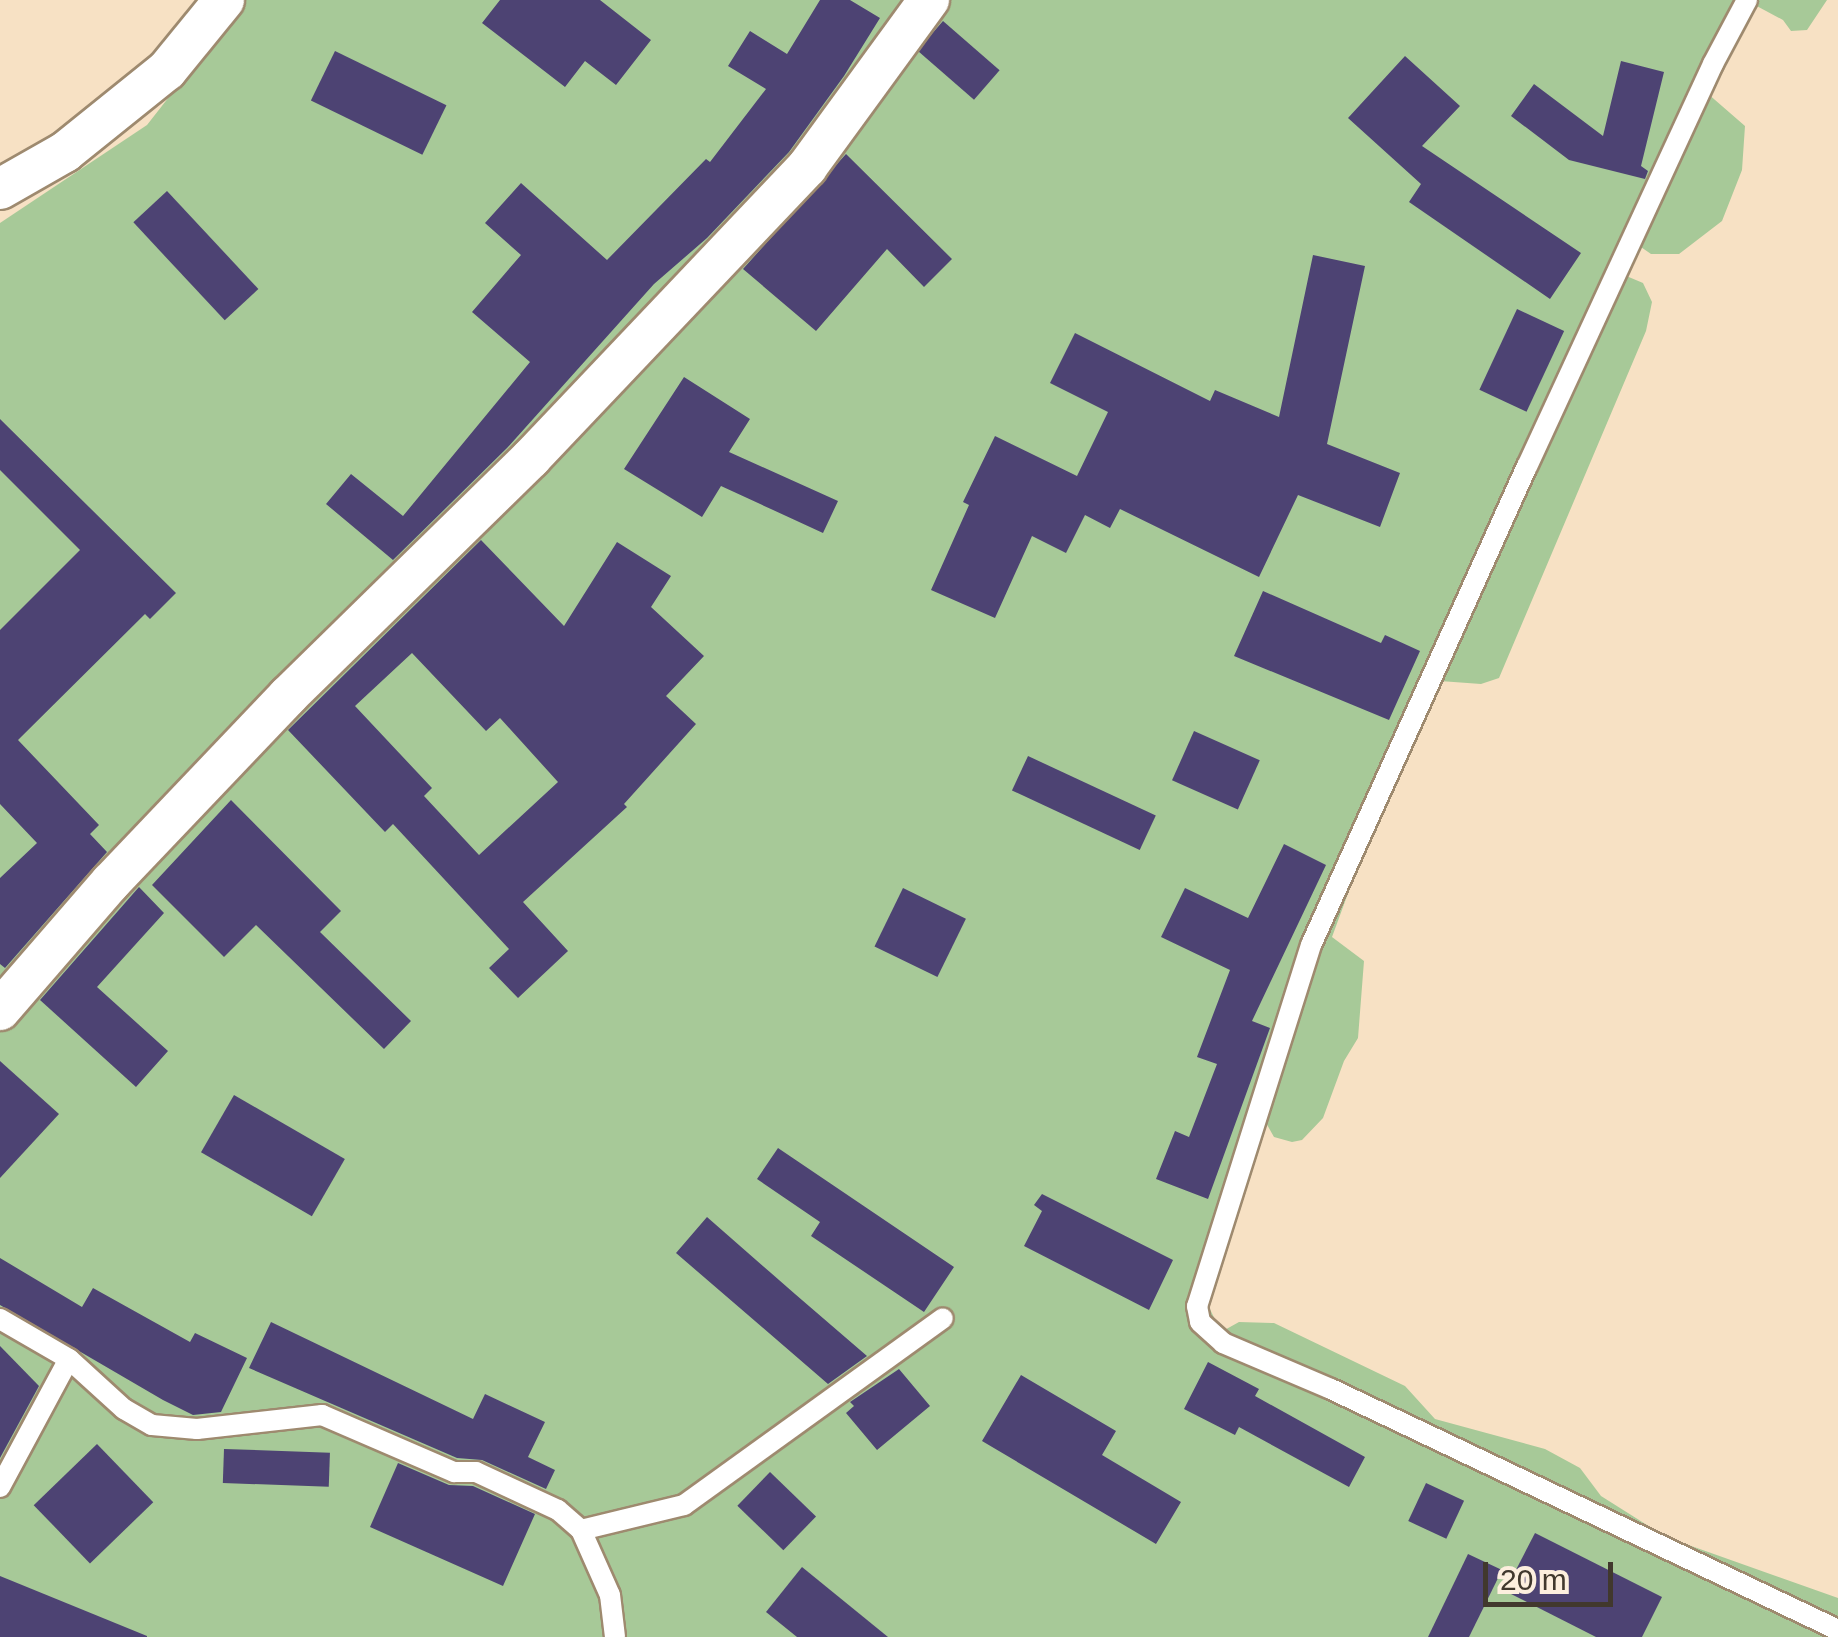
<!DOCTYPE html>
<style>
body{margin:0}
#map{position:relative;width:1838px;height:1637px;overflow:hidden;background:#f7e1c4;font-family:Arial,sans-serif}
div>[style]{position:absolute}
.green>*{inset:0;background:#a7c998}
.building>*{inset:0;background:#4d4373;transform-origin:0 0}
.roads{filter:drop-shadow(2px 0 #9e8a6f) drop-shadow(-2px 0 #9e8a6f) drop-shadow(0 2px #9e8a6f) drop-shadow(0 -2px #9e8a6f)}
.lane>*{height:20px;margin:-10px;padding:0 10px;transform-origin:10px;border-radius:10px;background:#fff}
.street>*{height:40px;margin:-20px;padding:0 20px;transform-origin:20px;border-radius:20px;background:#fff}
span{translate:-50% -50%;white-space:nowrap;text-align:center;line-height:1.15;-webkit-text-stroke:10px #fdefde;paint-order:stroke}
.scale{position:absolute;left:1483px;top:1562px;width:130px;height:45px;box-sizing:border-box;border:5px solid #41382d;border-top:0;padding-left:12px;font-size:30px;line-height:35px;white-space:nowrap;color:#41382d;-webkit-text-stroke:8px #fdefde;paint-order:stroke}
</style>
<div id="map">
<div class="green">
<i style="clip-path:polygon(245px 0,1827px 0,1807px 30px,1791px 31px,1783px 20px,1753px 4px,1707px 93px,1745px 126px,1742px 170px,1722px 221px,1679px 254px,1651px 254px,1638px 245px,1624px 275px,1643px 283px,1652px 302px,1646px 331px,1499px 678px,1481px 684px,1440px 681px,1361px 858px,1332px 937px,1364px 961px,1358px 1038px,1344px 1061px,1323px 1118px,1302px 1140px,1292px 1142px,1274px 1137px,1265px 1121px,1206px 1301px,1221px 1332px,1239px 1322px,1274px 1323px,1405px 1386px,1435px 1419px,1545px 1449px,1580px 1468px,1601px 1496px,1666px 1537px,1838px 1598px,1838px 1637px,0 1637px,0 223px,147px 125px)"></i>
</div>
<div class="building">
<i style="clip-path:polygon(500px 0,600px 0,651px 40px,616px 85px,585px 61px,565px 87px,482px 23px)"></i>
<i style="clip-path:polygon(820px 0,850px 0,880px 18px,844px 76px,789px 152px,707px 238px,654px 284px,507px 448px,393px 560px,326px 504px,351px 474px,403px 516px,530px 362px,472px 312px,521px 255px,485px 223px,521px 183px,607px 260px,706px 159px,710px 162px,766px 89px,728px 66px,750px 31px,787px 54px)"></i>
<i style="left:943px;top:21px;width:75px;height:39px;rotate:41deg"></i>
<i style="left:335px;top:51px;width:124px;height:55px;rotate:26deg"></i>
<i style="clip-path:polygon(1405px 56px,1460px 106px,1422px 146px,1581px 253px,1550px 299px,1409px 202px,1421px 184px,1348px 118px)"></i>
<i style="clip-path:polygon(1621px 61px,1664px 72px,1641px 166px,1648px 171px,1645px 179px,1569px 160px,1511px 116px,1534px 84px,1603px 136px)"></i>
<i style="clip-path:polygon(846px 154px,952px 259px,924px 287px,887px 249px,816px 331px,743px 269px)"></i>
<i style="left:167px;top:191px;width:134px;height:46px;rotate:47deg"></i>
<i style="clip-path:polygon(1313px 255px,1365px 266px,1327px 444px,1400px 473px,1380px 527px,1298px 495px,1259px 577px,1120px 509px,1110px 528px,1085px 515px,1066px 553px,1032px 536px,995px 618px,931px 590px,969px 505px,963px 502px,995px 436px,1077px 476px,1108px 412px,1050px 383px,1075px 333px,1210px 401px,1215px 390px,1279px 417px)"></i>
<i style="left:1517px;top:309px;width:52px;height:89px;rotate:25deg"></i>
<i style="clip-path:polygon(684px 377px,750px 419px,729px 452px,838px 501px,823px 533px,721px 486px,702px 517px,624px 469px)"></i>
<i style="clip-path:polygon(0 419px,176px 593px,150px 619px,145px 614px,18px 740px,99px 825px,90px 834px,107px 852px,5px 968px,0 964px,0 878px,37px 843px,0 804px,0 630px,80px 550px,0 470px)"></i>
<i style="clip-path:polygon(evenodd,481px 540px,564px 626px,617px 542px,671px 576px,651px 607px,704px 656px,666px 696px,696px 724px,624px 804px,627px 807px,523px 902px,568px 951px,518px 998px,489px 968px,509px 949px,393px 824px,385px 832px,288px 730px,481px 540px,412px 653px,486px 731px,500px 718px,558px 782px,479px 855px,424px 796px,432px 788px,355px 706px,412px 653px)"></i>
<i style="clip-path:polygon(1263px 591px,1381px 643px,1385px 635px,1420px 651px,1389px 720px,1234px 656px)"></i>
<i style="left:1194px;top:731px;width:72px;height:54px;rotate:24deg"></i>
<i style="left:1028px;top:756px;width:141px;height:38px;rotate:25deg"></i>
<i style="clip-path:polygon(231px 800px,341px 911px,320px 932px,411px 1021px,384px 1049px,256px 925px,224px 957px,152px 885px)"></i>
<i style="clip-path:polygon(1284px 844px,1326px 865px,1252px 1021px,1270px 1028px,1208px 1199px,1156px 1179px,1175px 1131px,1189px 1137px,1217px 1064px,1197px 1057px,1230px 970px,1161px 937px,1185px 888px,1248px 918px)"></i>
<i style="clip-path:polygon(139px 887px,164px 913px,97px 987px,168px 1051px,136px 1087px,40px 1000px)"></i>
<i style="left:903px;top:888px;width:70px;height:65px;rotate:26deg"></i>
<i style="clip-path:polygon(0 1061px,59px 1114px,0 1178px)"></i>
<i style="left:234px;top:1095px;width:128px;height:66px;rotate:30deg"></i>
<i style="clip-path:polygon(778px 1148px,954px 1267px,924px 1312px,811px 1236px,820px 1222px,757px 1179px)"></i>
<i style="clip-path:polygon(1042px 1194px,1173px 1260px,1149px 1310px,1024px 1246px,1042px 1211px,1034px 1205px)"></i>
<i style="clip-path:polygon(707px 1217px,795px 1294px,867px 1356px,828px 1384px,676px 1253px)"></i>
<i style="clip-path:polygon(0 1258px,82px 1307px,93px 1288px,190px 1342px,195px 1333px,247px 1358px,221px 1412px,193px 1415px,163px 1400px,0 1305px)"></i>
<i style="clip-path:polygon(271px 1322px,473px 1419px,485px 1394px,545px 1422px,528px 1457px,555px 1470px,546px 1489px,482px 1460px,457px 1458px,249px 1368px)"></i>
<i style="clip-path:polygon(0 1346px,39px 1386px,0 1458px)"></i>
<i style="clip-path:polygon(1208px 1362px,1259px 1389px,1255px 1396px,1365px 1457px,1349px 1487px,1239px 1427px,1235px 1435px,1184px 1409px)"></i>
<i style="clip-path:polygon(899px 1369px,930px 1406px,877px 1450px,846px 1413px,854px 1406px,850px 1402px)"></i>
<i style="clip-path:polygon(1021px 1375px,1116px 1431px,1102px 1455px,1181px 1502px,1156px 1544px,982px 1441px)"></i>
<i style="left:97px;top:1444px;width:81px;height:88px;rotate:46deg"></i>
<i style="left:224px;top:1449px;width:106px;height:34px;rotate:2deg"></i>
<i style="clip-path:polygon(398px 1463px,449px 1485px,473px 1486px,535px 1514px,503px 1586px,370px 1527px)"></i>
<i style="left:770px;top:1472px;width:64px;height:47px;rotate:44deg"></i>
<i style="left:1426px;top:1483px;width:42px;height:42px;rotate:25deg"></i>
<i style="clip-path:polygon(1535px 1533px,1662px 1597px,1642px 1637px,1596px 1637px,1505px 1591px)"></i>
<i style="clip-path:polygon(1468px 1554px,1502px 1570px,1469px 1637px,1428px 1637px)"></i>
<i style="clip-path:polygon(802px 1567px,888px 1637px,797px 1637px,766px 1612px)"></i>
<i style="clip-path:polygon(0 1576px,147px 1636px,147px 1637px,0 1637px)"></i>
</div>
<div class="roads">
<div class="lane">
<i style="left:1747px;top:0;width:72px;rotate:118deg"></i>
<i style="left:1713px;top:64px;width:443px;rotate:114.8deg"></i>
<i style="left:1527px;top:466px;width:525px;rotate:114.27deg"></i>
<i style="left:1311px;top:945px;width:379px;rotate:107.5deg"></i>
<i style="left:1197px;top:1306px;width:16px;rotate:79deg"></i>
<i style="left:1200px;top:1322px;width:31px;rotate:42deg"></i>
<i style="left:1223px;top:1343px;width:117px;rotate:23.1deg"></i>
<i style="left:1331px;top:1389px;width:561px;rotate:25.42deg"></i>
<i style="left:0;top:1319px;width:80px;rotate:30.1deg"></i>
<i style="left:69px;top:1359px;width:74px;rotate:42.3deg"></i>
<i style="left:124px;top:1409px;width:32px;rotate:30deg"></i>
<i style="left:152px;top:1425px;width:45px;rotate:5.1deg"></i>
<i style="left:197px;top:1429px;width:126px;rotate:-6.4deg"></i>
<i style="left:322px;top:1415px;width:144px;rotate:23.4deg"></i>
<i style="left:454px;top:1472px;width:22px"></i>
<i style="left:476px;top:1472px;width:90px;rotate:24.9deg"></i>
<i style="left:558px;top:1510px;width:30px;rotate:41deg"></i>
<i style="left:581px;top:1530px;width:71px;rotate:66deg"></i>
<i style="left:610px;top:1595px;width:42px;rotate:83.2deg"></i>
<i style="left:0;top:1487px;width:145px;rotate:-61.7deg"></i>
<i style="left:581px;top:1530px;width:106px;rotate:-13.6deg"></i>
<i style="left:684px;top:1505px;width:319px;rotate:-35.8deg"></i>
</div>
<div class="street">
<i style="left:0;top:189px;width:75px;rotate:-29.6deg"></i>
<i style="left:65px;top:152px;width:131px;rotate:-38.8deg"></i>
<i style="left:167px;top:70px;width:90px;rotate:-50.8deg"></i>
<i style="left:0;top:1010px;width:169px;rotate:-49.1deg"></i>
<i style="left:111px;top:882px;width:257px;rotate:-46.4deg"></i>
<i style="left:288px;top:696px;width:340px;rotate:-44.4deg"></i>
<i style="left:531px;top:458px;width:401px;rotate:-46.5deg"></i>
<i style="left:807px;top:167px;width:207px;rotate:-53.9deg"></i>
</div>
</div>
<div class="scale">20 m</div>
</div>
